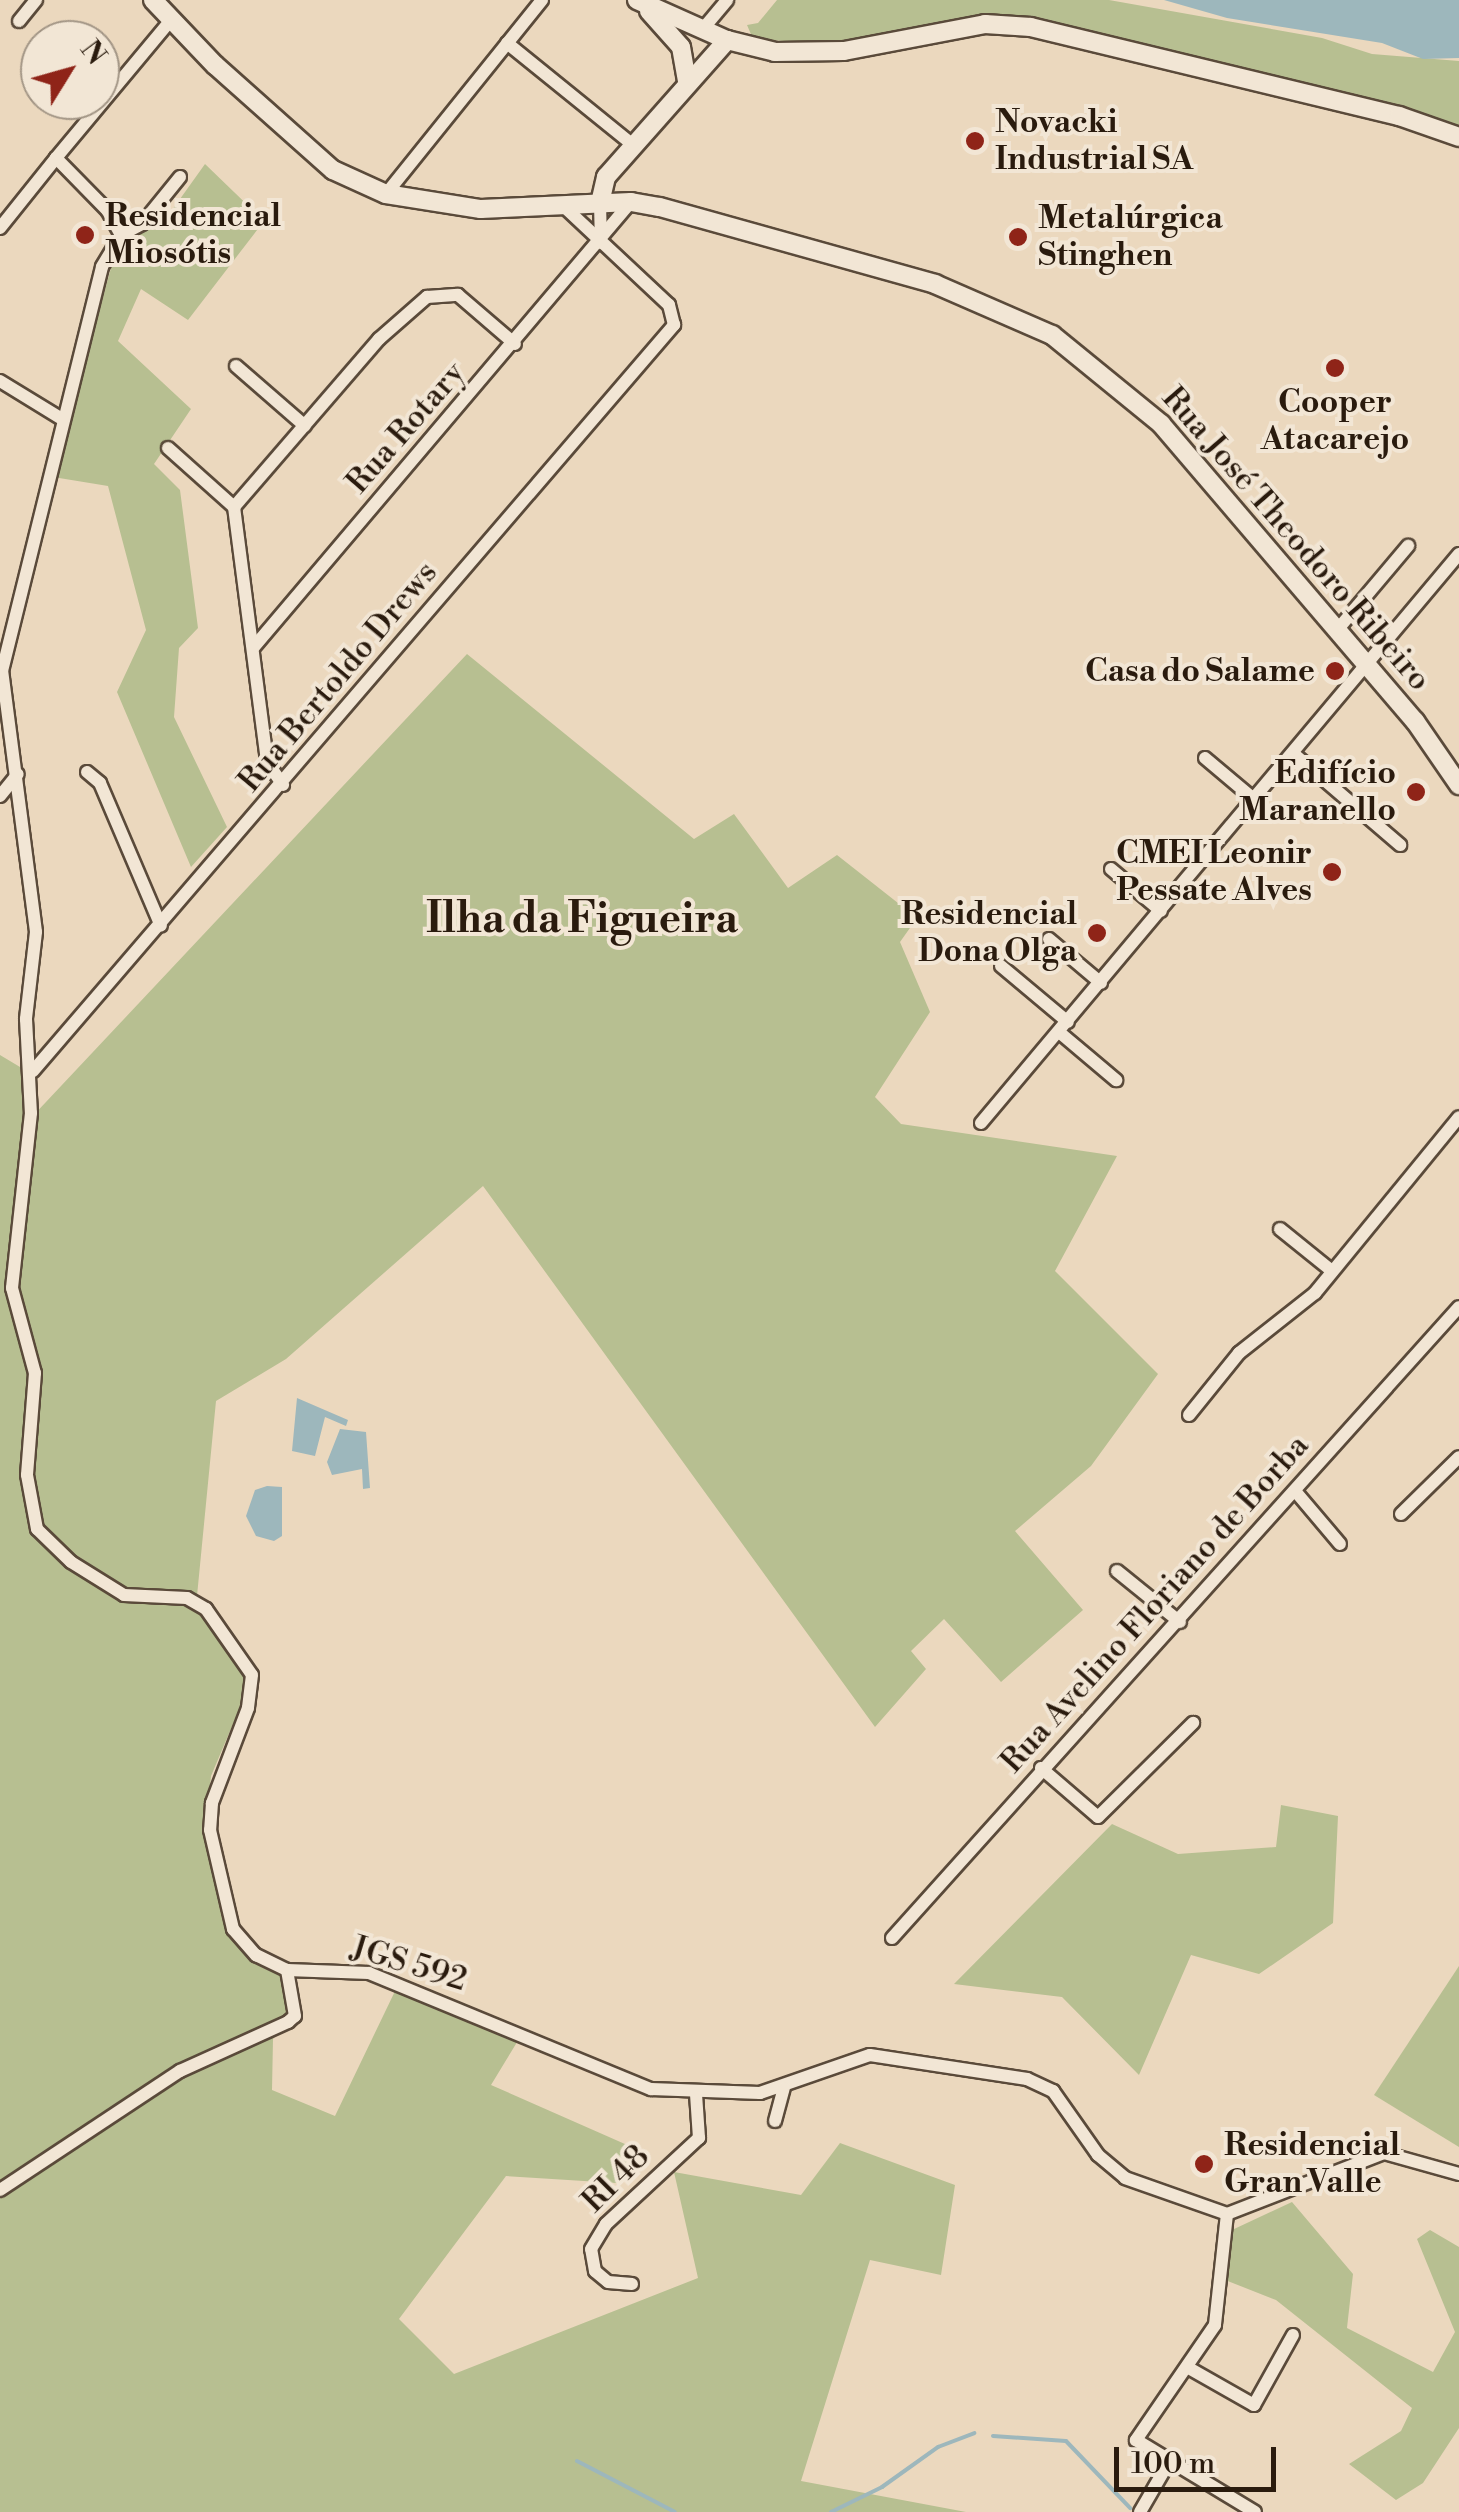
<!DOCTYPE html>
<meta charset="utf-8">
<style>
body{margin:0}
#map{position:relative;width:1459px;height:2512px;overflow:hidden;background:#ebd8be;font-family:"Libre Bodoni",serif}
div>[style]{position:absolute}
.green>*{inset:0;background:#b7bf91}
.water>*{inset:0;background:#9db7bc}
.stream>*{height:4px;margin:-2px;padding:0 2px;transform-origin:2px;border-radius:2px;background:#9db7bc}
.roads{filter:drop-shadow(2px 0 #5a4a3a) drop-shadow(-2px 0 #5a4a3a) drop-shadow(0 2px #5a4a3a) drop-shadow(0 -2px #5a4a3a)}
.street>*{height:12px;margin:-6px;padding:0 6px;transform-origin:6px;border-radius:6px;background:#f2e6d5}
.secondary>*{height:18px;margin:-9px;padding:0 9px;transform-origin:9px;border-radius:9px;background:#f2e6d5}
.dots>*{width:28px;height:28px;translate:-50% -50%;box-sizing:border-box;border:5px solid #f2e6d5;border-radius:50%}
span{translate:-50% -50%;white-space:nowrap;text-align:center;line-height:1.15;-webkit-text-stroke:8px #f2e6d5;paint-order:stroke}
.poi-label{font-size:32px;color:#2a1b0e;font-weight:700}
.left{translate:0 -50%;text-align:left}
.right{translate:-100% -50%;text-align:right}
.street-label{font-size:32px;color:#2a1b0e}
.district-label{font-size:42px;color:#2a1b0e;font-weight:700}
.north{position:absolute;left:20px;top:20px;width:100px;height:100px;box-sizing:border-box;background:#f2e6d5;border:2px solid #a29585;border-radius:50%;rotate:53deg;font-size:28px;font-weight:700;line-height:40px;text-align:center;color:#2a1b0e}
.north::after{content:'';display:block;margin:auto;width:35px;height:45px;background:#8f2418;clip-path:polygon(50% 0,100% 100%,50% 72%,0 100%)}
.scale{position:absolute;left:1114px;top:2447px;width:162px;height:45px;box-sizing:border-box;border:5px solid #2a1b0e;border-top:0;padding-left:12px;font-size:30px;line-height:35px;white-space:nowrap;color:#2a1b0e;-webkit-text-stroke:8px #f2e6d5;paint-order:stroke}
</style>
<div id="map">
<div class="green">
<i style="clip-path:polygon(777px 0,1109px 0,1322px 38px,1372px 54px,1459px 61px,1459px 130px,988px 17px,845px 45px,753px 39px,747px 25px,758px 23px)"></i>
<i style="clip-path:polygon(205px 164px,264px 221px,188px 320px,141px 289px,118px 341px,191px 409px,154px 464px,180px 490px,198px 628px,179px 648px,174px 717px,227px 827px,191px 867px,117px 692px,146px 630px,108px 486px,53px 477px,111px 268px,131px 239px,165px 220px)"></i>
<i style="clip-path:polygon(467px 654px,694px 839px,734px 814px,788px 888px,837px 855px,917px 918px,900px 942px,930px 1012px,875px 1097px,901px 1124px,1117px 1156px,1055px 1271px,1158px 1374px,1091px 1466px,1015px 1531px,1083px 1610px,1001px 1682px,944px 1619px,911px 1651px,926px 1669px,875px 1727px,483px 1186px,286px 1359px,216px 1401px,197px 1596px,222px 1625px,252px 1679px,211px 1776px,206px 1827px,230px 1931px,291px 1973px,294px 2014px,273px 2039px,272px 2090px,335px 2116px,397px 1987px,522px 2034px,491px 2085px,634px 2148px,616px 2183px,506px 2176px,399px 2319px,454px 2374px,698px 2278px,674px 2172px,801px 2195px,840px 2143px,955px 2185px,941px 2275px,870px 2260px,801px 2481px,966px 2512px,0 2512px,0 1055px,30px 1073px,30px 1119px)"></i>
<i style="clip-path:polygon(1281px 1805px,1338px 1816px,1333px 1923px,1259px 1974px,1191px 1955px,1139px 2075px,1062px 1997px,954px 1984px,1112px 1824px,1178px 1854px,1276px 1847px)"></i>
<i style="clip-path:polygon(1459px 1966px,1459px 2147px,1374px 2095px)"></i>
<i style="clip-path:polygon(1292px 2202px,1353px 2274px,1347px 2328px,1433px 2372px,1455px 2332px,1417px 2239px,1430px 2230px,1459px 2247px,1459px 2428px,1423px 2483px,1396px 2500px,1349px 2464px,1401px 2431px,1412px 2408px,1276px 2300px,1220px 2278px,1232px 2230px)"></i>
</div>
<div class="water">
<i style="clip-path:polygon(1164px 0,1459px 0,1459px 58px,1423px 59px,1382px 43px,1227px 18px)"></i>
<i style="clip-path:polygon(297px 1398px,348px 1420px,346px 1426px,325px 1417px,315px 1456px,292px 1451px)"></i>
<i style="clip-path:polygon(340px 1429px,366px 1432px,370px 1488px,363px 1489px,362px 1469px,332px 1475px,327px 1462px)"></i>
<i style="clip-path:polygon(267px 1486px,282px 1487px,282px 1536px,274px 1541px,256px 1536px,246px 1516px,255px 1490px)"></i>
</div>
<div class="stream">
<i style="left:993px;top:2436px;width:73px;rotate:3.9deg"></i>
<i style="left:1066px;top:2441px;width:93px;rotate:46.3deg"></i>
<i style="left:577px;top:2461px;width:110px;rotate:27.5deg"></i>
<i style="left:831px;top:2512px;width:57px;rotate:-26.1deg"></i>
<i style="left:882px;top:2487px;width:69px;rotate:-35.5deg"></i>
<i style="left:938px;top:2447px;width:39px;rotate:-21deg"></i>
</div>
<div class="roads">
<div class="street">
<i style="left:19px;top:21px;width:27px;rotate:-51deg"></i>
<i style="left:702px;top:30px;width:39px;rotate:-50deg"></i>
<i style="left:507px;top:43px;width:162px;rotate:39deg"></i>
<i style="left:180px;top:177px;width:60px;rotate:129deg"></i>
<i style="left:142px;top:224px;width:24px;rotate:152deg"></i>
<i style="left:121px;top:235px;width:37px;rotate:121deg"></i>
<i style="left:102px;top:267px;width:415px;rotate:103.9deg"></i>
<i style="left:2px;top:670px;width:264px;rotate:82.6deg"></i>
<i style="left:36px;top:932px;width:88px;rotate:96.6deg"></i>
<i style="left:26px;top:1019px;width:94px;rotate:87deg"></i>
<i style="left:31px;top:1113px;width:176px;rotate:96.2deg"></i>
<i style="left:12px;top:1288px;width:88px;rotate:74.9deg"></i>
<i style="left:35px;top:1373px;width:102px;rotate:94.5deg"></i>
<i style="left:27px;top:1475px;width:55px;rotate:79.5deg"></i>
<i style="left:37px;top:1529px;width:47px;rotate:44.1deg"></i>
<i style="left:71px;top:1562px;width:62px;rotate:31.9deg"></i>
<i style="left:124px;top:1595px;width:63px;rotate:2.7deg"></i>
<i style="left:187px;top:1598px;width:22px;rotate:30deg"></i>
<i style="left:206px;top:1609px;width:80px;rotate:55.1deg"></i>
<i style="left:252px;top:1675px;width:33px;rotate:97deg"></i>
<i style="left:248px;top:1708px;width:102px;rotate:110.8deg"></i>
<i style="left:212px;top:1803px;width:27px;rotate:94deg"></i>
<i style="left:210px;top:1830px;width:102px;rotate:76.9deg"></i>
<i style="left:233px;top:1929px;width:35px;rotate:49deg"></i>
<i style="left:256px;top:1955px;width:34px;rotate:26deg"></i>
<i style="left:287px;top:1970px;width:82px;rotate:2.1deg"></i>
<i style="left:369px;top:1973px;width:305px;rotate:22.4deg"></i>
<i style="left:651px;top:2089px;width:109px;rotate:2.1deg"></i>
<i style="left:760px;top:2093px;width:116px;rotate:-19.1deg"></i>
<i style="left:870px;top:2055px;width:159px;rotate:8.7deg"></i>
<i style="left:1027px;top:2079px;width:29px;rotate:25deg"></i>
<i style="left:1053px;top:2091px;width:78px;rotate:54.9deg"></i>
<i style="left:1098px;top:2155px;width:35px;rotate:40deg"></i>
<i style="left:1125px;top:2178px;width:108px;rotate:19.4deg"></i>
<i style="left:1227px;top:2214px;width:168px;rotate:-21.2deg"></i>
<i style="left:1384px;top:2153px;width:78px;rotate:15.6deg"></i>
<i style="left:386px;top:194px;width:249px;rotate:-51.2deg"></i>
<i style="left:600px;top:203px;width:40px;rotate:88.6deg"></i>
<i style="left:0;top:228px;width:90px;rotate:-51.3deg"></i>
<i style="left:121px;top:235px;width:29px;rotate:-119deg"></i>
<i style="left:107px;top:210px;width:73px;rotate:-134.4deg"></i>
<i style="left:56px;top:158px;width:178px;rotate:-50.2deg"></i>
<i style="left:236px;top:366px;width:91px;rotate:41deg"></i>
<i style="left:0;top:381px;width:73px;rotate:31.5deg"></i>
<i style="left:168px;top:448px;width:89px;rotate:41.8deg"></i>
<i style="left:234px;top:507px;width:257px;rotate:82.6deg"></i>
<i style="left:267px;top:762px;width:28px;rotate:55deg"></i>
<i style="left:234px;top:507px;width:222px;rotate:-49.2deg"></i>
<i style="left:379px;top:339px;width:64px;rotate:-41.2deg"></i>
<i style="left:427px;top:297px;width:31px;rotate:-4deg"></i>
<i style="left:458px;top:295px;width:75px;rotate:40.7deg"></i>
<i style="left:1338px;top:629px;width:109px;rotate:-49.9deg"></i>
<i style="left:253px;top:648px;width:585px;rotate:-49.72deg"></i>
<i style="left:1294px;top:754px;width:140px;rotate:40.6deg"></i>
<i style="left:1205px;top:758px;width:67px;rotate:40.1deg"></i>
<i style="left:87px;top:772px;width:17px;rotate:40deg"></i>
<i style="left:100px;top:783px;width:155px;rotate:66.9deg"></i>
<i style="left:0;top:796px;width:28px;rotate:-51deg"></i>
<i style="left:1111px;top:869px;width:65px;rotate:40deg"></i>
<i style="left:1049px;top:939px;width:68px;rotate:40.2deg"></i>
<i style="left:1001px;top:966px;width:87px;rotate:39.9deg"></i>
<i style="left:1059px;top:1032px;width:75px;rotate:40.1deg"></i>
<i style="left:33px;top:1071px;width:984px;rotate:-49.33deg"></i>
<i style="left:674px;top:325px;width:21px;rotate:-104deg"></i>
<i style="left:669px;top:305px;width:146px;rotate:-136.9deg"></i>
<i style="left:981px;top:1123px;width:743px;rotate:-49.97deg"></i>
<i style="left:1280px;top:1229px;width:67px;rotate:38.9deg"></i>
<i style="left:1189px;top:1415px;width:80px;rotate:-51.1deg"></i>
<i style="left:1239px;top:1353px;width:97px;rotate:-38.3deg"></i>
<i style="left:1315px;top:1293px;width:227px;rotate:-50.7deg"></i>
<i style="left:1296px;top:1492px;width:68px;rotate:49.8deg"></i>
<i style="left:1401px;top:1514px;width:81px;rotate:-44.5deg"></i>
<i style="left:1117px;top:1571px;width:81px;rotate:39deg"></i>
<i style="left:1041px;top:1768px;width:75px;rotate:40.7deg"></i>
<i style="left:1098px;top:1817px;width:134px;rotate:-44.7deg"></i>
<i style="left:892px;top:1938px;width:848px;rotate:-48.06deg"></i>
<i style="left:775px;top:2121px;width:34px;rotate:-75deg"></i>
<i style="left:0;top:2190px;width:216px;rotate:-33.5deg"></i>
<i style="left:180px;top:2071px;width:119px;rotate:-24.4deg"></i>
<i style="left:288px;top:2022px;width:9px;rotate:-41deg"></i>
<i style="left:295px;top:2016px;width:47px;rotate:-99.9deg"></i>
<i style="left:1227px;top:2214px;width:112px;rotate:96.2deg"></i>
<i style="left:1215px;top:2325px;width:140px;rotate:124.5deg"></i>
<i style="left:1136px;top:2440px;width:139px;rotate:31.2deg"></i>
<i style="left:632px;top:2284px;width:24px;rotate:-175deg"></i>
<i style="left:608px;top:2282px;width:17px;rotate:-140deg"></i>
<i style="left:595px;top:2271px;width:22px;rotate:-100deg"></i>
<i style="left:591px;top:2249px;width:29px;rotate:-59deg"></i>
<i style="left:606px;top:2224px;width:127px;rotate:-42.8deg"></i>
<i style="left:699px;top:2138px;width:44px;rotate:-93.9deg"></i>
<i style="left:1187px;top:2367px;width:77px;rotate:29.6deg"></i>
<i style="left:1254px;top:2405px;width:80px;rotate:-60.9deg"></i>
<i style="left:1140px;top:2512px;width:58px;rotate:-59.9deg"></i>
</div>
<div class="secondary">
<i style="left:153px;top:0;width:90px;rotate:46.4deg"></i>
<i style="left:215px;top:65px;width:158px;rotate:41.7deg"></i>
<i style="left:333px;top:170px;width:58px;rotate:24.4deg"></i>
<i style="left:386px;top:194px;width:96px;rotate:9deg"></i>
<i style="left:481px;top:209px;width:150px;rotate:-2.7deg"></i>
<i style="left:631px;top:202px;width:29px;rotate:10deg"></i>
<i style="left:660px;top:207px;width:286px;rotate:15.6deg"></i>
<i style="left:935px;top:284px;width:128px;rotate:23.6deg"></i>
<i style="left:1052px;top:335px;width:141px;rotate:39.2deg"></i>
<i style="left:1161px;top:424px;width:391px;rotate:49.5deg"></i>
<i style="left:1415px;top:721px;width:78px;rotate:55.5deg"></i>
<i style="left:637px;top:0;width:98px;rotate:24deg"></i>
<i style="left:727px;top:40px;width:49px;rotate:14deg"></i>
<i style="left:775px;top:52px;width:69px;rotate:-0.8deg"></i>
<i style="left:844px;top:51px;width:144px;rotate:-10.8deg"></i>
<i style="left:985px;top:24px;width:46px;rotate:3.7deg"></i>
<i style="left:1031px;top:27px;width:379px;rotate:13.6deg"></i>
<i style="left:1399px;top:116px;width:64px;rotate:19.3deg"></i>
<i style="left:649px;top:11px;width:48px;rotate:48.4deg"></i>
<i style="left:681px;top:47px;width:36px;rotate:80deg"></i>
<i style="left:600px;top:203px;width:27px;rotate:-77deg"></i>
<i style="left:606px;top:177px;width:183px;rotate:-48.5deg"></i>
</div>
</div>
<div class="dots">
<i style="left:975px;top:141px;background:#8f2418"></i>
<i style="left:85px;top:235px;background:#8f2418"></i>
<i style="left:1018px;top:237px;background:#8f2418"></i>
<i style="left:1335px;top:368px;background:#8f2418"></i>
<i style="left:1335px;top:671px;background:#8f2418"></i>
<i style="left:1416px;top:792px;background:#8f2418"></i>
<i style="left:1332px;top:872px;background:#8f2418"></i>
<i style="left:1097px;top:933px;background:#8f2418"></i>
<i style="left:1204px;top:2164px;background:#8f2418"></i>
</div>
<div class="poi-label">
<span class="left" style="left:995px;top:141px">Novacki<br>Industrial SA</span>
<span class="left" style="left:105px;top:235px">Residencial<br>Miosótis</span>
<span class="left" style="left:1038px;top:237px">Metalúrgica<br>Stinghen</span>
<span style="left:1335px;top:421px">Cooper<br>Atacarejo</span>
<span class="right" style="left:1315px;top:671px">Casa do Salame</span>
<span class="right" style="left:1396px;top:792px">Edifício<br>Maranello</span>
<span class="right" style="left:1312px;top:872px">CMEI Leonir<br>Pessate Alves</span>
<span class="right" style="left:1077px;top:933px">Residencial<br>Dona Olga</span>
<span class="left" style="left:1224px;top:2164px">Residencial<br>Gran Valle</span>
</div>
<div class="street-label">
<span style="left:406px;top:428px;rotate:-49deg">Rua Rotary</span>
<span style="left:1296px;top:539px;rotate:49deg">Rua José Theodoro Ribeiro</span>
<span style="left:338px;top:677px;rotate:-50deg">Rua Bertoldo Drews</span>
<span style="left:1155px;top:1604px;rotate:-48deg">Rua Avelino Floriano de Borba</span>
<span style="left:409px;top:1964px;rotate:17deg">JGS 592</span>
<span style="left:616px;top:2179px;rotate:-45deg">RI 48</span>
</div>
<div class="district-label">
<span style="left:582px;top:920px">Ilha da Figueira</span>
</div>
<div class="north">N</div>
<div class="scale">100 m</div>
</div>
